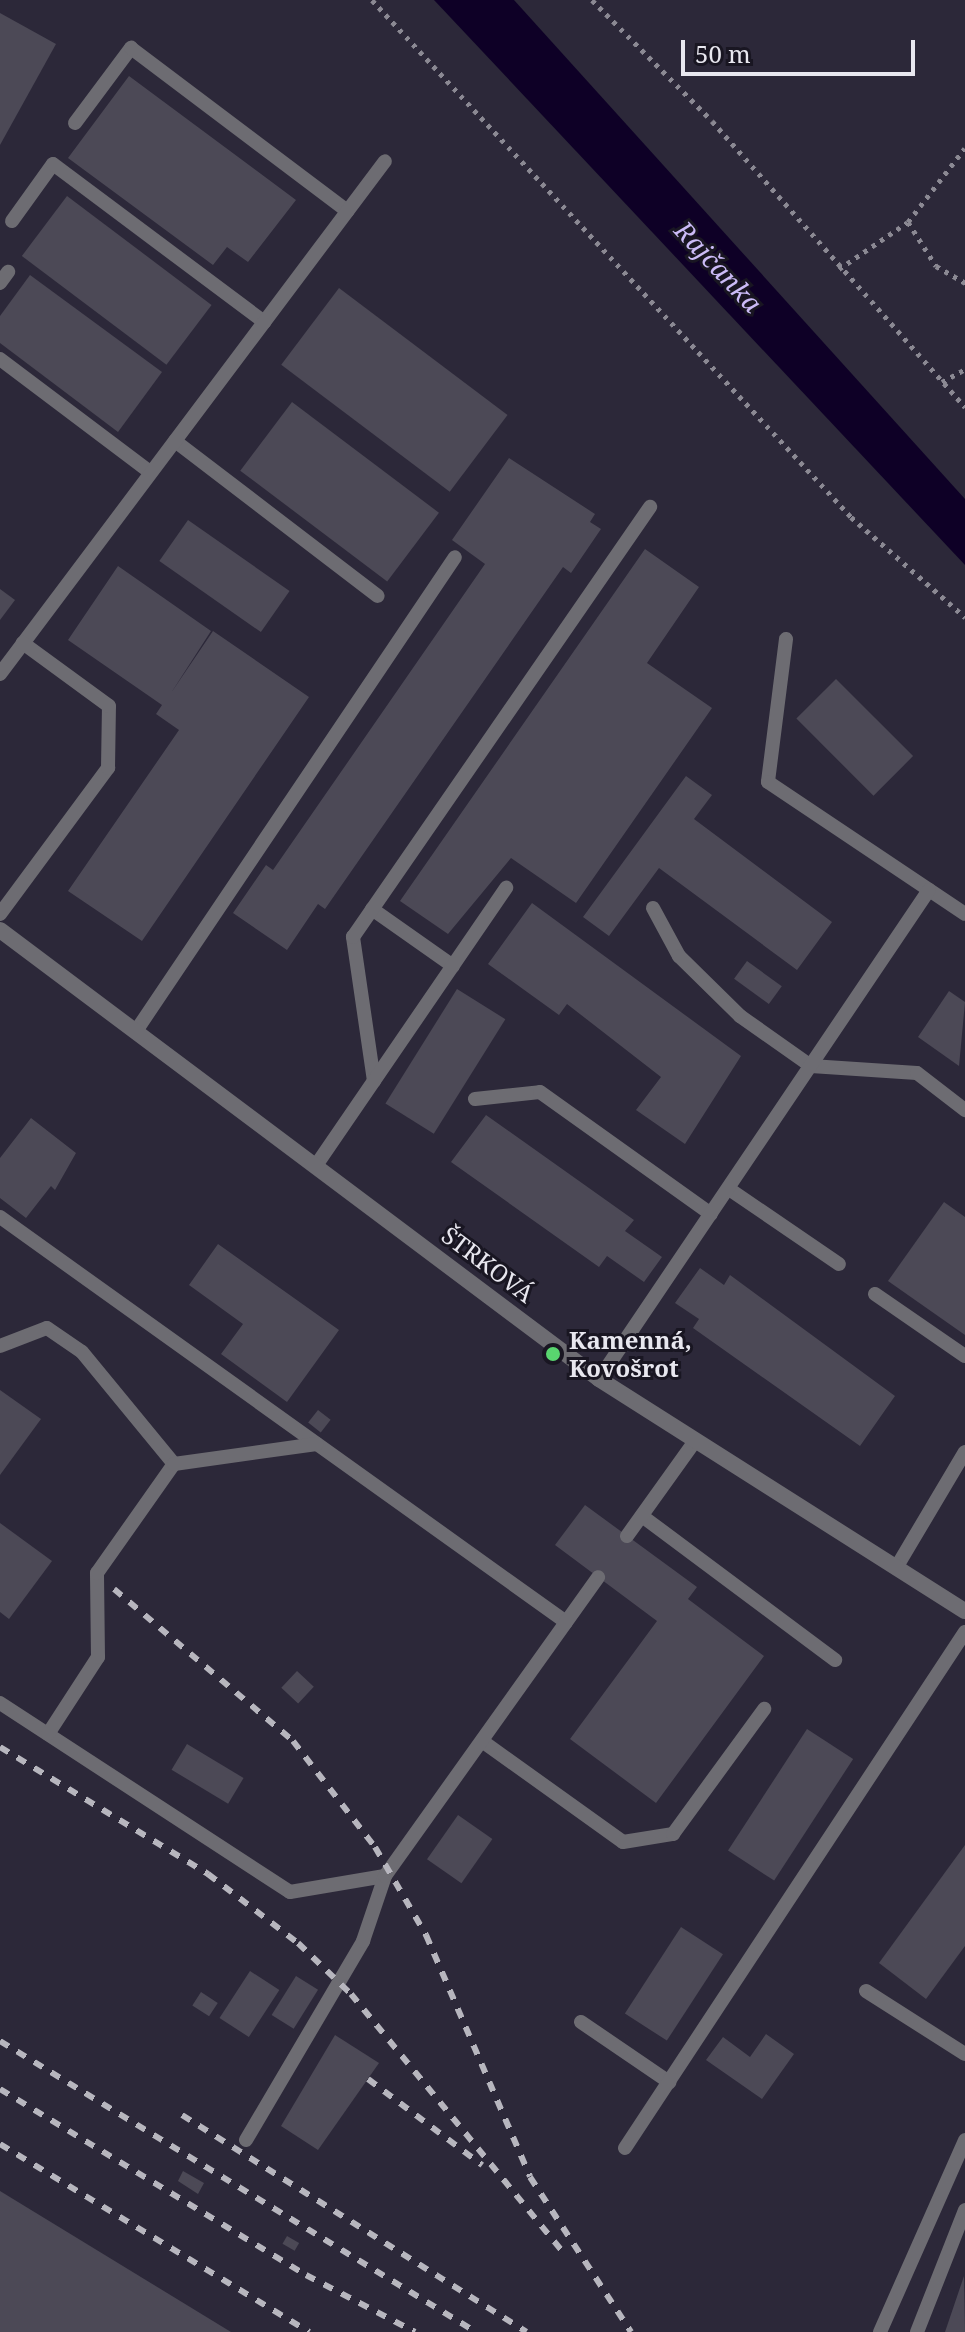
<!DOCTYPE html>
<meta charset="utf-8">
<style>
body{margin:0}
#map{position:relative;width:965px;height:2332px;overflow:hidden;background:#23202b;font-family:"Noto Serif",serif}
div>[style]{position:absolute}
.built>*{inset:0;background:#2c2839;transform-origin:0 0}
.water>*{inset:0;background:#0e0026}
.building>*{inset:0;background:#4c4956;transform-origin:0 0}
.path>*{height:5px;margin-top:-2.5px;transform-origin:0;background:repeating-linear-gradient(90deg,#8b8993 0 4px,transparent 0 10px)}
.lane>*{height:14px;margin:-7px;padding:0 7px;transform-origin:7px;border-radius:7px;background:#6d6c72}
.street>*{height:16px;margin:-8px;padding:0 8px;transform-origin:8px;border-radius:8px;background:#6d6c72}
.rail>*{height:6px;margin-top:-3px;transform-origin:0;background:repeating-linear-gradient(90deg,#b7b6be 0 10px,transparent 0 20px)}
.dots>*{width:22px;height:22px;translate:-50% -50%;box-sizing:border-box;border:4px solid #191622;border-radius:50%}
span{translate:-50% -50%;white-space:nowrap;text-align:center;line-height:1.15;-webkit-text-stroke:6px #191622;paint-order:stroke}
.street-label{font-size:24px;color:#e8e7ef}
.poi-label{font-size:24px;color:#e8e7ef;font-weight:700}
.left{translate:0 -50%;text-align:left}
.water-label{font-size:26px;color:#cbbbf7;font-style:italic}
.scale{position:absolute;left:681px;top:40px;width:234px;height:36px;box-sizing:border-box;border:4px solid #e8e7ef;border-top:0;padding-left:10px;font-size:24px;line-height:28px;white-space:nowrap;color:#e8e7ef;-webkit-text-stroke:6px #191622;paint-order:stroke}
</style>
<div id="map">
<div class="built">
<i style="left:0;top:0;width:965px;height:2332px"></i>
</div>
<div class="water">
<i style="clip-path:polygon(434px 0,514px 0,965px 499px,965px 565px)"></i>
</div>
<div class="building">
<i style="clip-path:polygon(0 13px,56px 44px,0 145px)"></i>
<i style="clip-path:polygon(129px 76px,296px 200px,248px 262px,227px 247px,213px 265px,68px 158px)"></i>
<i style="left:67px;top:196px;width:181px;height:75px;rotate:37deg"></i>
<i style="clip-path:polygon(30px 275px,162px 372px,118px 432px,0 343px,0 316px)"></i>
<i style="left:339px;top:288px;width:211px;height:96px;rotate:37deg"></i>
<i style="left:292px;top:402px;width:184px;height:86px;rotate:37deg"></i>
<i style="clip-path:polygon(509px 458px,595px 514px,590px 522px,601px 529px,571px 573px,563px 567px,325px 909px,318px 904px,287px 950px,233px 913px,266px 865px,273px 870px,485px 564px,452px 540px)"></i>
<i style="left:188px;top:520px;width:124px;height:50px;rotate:35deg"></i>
<i style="clip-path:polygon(645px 549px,699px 587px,647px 663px,712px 708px,576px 903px,511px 858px,448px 934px,400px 901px)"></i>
<i style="clip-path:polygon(118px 566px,211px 631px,171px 693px,213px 631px,309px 697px,142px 941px,68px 891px,179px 730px,156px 714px,162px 705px,68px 640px)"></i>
<i style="clip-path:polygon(0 589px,15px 600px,0 620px)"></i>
<i style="left:836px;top:679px;width:109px;height:56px;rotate:45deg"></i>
<i style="clip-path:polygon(686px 776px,712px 795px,694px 819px,832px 922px,797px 970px,659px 868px,609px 936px,583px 917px)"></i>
<i style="clip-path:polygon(532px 903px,741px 1056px,685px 1144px,636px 1110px,661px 1077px,567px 1004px,559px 1015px,488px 964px)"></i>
<i style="left:747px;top:961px;width:43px;height:22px;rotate:36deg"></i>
<i style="left:457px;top:989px;width:57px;height:135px;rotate:32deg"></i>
<i style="clip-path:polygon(949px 991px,965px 1002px,959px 1066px,918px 1037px)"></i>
<i style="clip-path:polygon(486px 1115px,634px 1220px,625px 1231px,662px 1257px,644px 1282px,607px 1256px,599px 1267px,451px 1162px)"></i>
<i style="clip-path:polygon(31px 1118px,76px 1153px,55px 1190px,51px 1186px,26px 1218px,0 1198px,0 1158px)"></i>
<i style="clip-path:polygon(944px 1202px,965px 1217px,965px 1335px,888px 1281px)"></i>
<i style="clip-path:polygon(218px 1244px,339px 1330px,287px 1402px,221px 1354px,243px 1324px,189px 1285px)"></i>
<i style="clip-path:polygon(700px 1268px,724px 1285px,730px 1275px,895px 1396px,860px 1446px,693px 1328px,699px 1319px,675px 1303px)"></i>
<i style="clip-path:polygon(0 1390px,41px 1419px,0 1475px)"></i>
<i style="left:318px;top:1410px;width:16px;height:16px;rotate:38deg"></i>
<i style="clip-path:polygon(585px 1505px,697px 1587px,688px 1599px,764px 1656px,656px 1803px,570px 1739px,657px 1621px,555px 1545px)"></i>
<i style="clip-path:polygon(0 1523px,52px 1561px,9px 1619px,0 1612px)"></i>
<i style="left:297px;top:1671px;width:23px;height:23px;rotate:43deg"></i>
<i style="left:807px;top:1729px;width:55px;height:145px;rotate:33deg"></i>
<i style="left:187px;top:1744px;width:66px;height:30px;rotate:31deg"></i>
<i style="left:458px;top:1815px;width:42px;height:54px;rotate:35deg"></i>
<i style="clip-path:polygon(965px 1845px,965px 1946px,926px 1999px,879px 1963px)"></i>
<i style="left:681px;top:1927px;width:50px;height:103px;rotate:33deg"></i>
<i style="left:250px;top:1971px;width:35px;height:56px;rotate:33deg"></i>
<i style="left:296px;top:1976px;width:26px;height:46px;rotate:32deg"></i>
<i style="left:201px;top:1992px;width:20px;height:16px;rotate:33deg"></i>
<i style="clip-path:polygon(766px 2034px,794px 2054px,762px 2099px,706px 2060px,723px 2037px,750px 2057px)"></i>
<i style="clip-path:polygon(335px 2035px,379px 2063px,318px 2150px,281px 2126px)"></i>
<i style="clip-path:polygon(183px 2171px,204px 2183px,198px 2194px,178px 2181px)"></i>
<i style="clip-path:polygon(0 2191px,231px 2332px,0 2332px)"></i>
<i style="left:287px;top:2236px;width:14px;height:9px;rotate:30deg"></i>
<i style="clip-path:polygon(964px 2276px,965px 2332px,945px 2332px)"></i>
</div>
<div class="path">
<i style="left:372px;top:0;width:705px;rotate:47.18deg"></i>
<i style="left:851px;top:517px;width:152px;rotate:41.3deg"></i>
<i style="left:592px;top:0;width:170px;rotate:45.2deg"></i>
<i style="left:712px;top:121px;width:382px;rotate:48.5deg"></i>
<i style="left:908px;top:222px;width:52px;rotate:57.5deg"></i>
<i style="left:936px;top:266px;width:34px;rotate:30deg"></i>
<i style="left:839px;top:269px;width:83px;rotate:-34.3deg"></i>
<i style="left:908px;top:222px;width:93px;rotate:-52.4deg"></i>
<i style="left:942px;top:382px;width:26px;rotate:-29deg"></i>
</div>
<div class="lane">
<i style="left:75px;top:123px;width:94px;rotate:-53.3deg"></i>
<i style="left:131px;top:48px;width:271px;rotate:37deg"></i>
<i style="left:12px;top:221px;width:70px;rotate:-54.3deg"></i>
<i style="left:53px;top:164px;width:264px;rotate:36.8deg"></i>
<i style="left:0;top:283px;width:14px;rotate:-54deg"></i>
<i style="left:0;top:359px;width:188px;rotate:37deg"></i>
<i style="left:175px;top:441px;width:255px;rotate:37.4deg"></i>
<i style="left:786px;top:639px;width:144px;rotate:97.2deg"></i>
<i style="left:768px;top:782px;width:237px;rotate:33.8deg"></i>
<i style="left:0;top:674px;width:641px;rotate:-53.11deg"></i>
<i style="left:653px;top:908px;width:55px;rotate:61.6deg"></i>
<i style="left:679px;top:956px;width:86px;rotate:44.5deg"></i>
<i style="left:740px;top:1016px;width:87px;rotate:35.2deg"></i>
<i style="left:811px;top:1066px;width:106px;rotate:3.8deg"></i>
<i style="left:917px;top:1073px;width:61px;rotate:37.6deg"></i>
<i style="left:372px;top:909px;width:99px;rotate:35.1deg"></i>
<i style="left:0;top:914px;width:182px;rotate:-53.5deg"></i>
<i style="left:108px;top:768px;width:62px;rotate:-89.1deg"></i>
<i style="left:109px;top:706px;width:107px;rotate:-143.8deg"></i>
<i style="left:136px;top:1031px;width:571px;rotate:-56.06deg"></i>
<i style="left:374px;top:1081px;width:146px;rotate:-98.3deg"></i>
<i style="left:353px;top:937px;width:523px;rotate:-55.37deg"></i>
<i style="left:475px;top:1099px;width:65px;rotate:-6.1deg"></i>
<i style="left:540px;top:1092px;width:210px;rotate:35.5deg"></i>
<i style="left:317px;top:1164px;width:335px;rotate:-55.6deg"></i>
<i style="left:729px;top:1189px;width:133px;rotate:34.3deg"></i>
<i style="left:0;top:1217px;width:696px;rotate:35.59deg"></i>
<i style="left:875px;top:1294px;width:109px;rotate:34.6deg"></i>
<i style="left:0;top:1346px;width:50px;rotate:-21deg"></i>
<i style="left:47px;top:1328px;width:42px;rotate:34.4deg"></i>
<i style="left:82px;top:1352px;width:145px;rotate:50.6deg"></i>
<i style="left:599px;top:1379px;width:590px;rotate:-55.99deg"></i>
<i style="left:642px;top:1516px;width:241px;rotate:36.7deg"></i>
<i style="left:627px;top:1536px;width:117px;rotate:-54.4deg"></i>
<i style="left:896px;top:1568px;width:135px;rotate:-59.3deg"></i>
<i style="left:0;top:1703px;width:346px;rotate:33.1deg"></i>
<i style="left:290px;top:1892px;width:96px;rotate:-9.6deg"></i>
<i style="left:48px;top:1734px;width:92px;rotate:-57deg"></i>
<i style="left:98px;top:1657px;width:84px;rotate:-90.7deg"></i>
<i style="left:97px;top:1573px;width:133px;rotate:-54.8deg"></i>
<i style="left:174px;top:1464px;width:144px;rotate:-8deg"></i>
<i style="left:482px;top:1741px;width:173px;rotate:35.6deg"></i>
<i style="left:623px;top:1842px;width:51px;rotate:-9.1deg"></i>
<i style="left:673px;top:1834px;width:155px;rotate:-53.9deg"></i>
<i style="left:866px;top:1991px;width:117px;rotate:32.5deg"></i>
<i style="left:581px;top:2022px;width:107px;rotate:34.3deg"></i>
<i style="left:246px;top:2140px;width:231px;rotate:-59.5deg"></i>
<i style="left:363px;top:1941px;width:69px;rotate:-71.3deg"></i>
<i style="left:385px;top:1876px;width:367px;rotate:-54.5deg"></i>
<i style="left:625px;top:2148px;width:618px;rotate:-56.62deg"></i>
<i style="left:880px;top:2332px;width:210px;rotate:-66.1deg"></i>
<i style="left:917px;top:2332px;width:131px;rotate:-68.5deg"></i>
</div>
<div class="street">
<i style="left:0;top:930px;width:749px;rotate:36.85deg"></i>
<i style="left:599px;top:1379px;width:433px;rotate:32.4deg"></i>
</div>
<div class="rail">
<i style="left:114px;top:1589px;width:235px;rotate:40.3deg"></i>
<i style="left:293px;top:1741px;width:134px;rotate:52.3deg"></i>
<i style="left:375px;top:1847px;width:102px;rotate:59.9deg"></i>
<i style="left:426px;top:1935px;width:263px;rotate:66.7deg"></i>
<i style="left:530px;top:2177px;width:185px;rotate:56.9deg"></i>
<i style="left:0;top:1747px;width:244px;rotate:31.4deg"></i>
<i style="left:208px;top:1874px;width:113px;rotate:37.5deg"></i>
<i style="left:298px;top:1943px;width:74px;rotate:43.9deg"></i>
<i style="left:351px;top:1994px;width:334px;rotate:50.6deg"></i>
<i style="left:0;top:2041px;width:558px;rotate:31.44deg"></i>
<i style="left:368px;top:2079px;width:143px;rotate:37deg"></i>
<i style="left:0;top:2089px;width:358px;rotate:31.3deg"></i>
<i style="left:306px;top:2275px;width:123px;rotate:27.6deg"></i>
<i style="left:182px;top:2115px;width:407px;rotate:32.2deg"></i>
<i style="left:0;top:2144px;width:362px;rotate:31.3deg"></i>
</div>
<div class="dots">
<i style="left:553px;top:1354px;background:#59d56f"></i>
</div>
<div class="street-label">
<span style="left:488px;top:1264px;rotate:37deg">ŠTRKOVÁ</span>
</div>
<div class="poi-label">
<span class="left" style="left:569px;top:1354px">Kamenná,<br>Kovošrot</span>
</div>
<div class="water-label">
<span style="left:718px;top:267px;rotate:47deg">Rajčanka</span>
</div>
<div class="scale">50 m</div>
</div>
